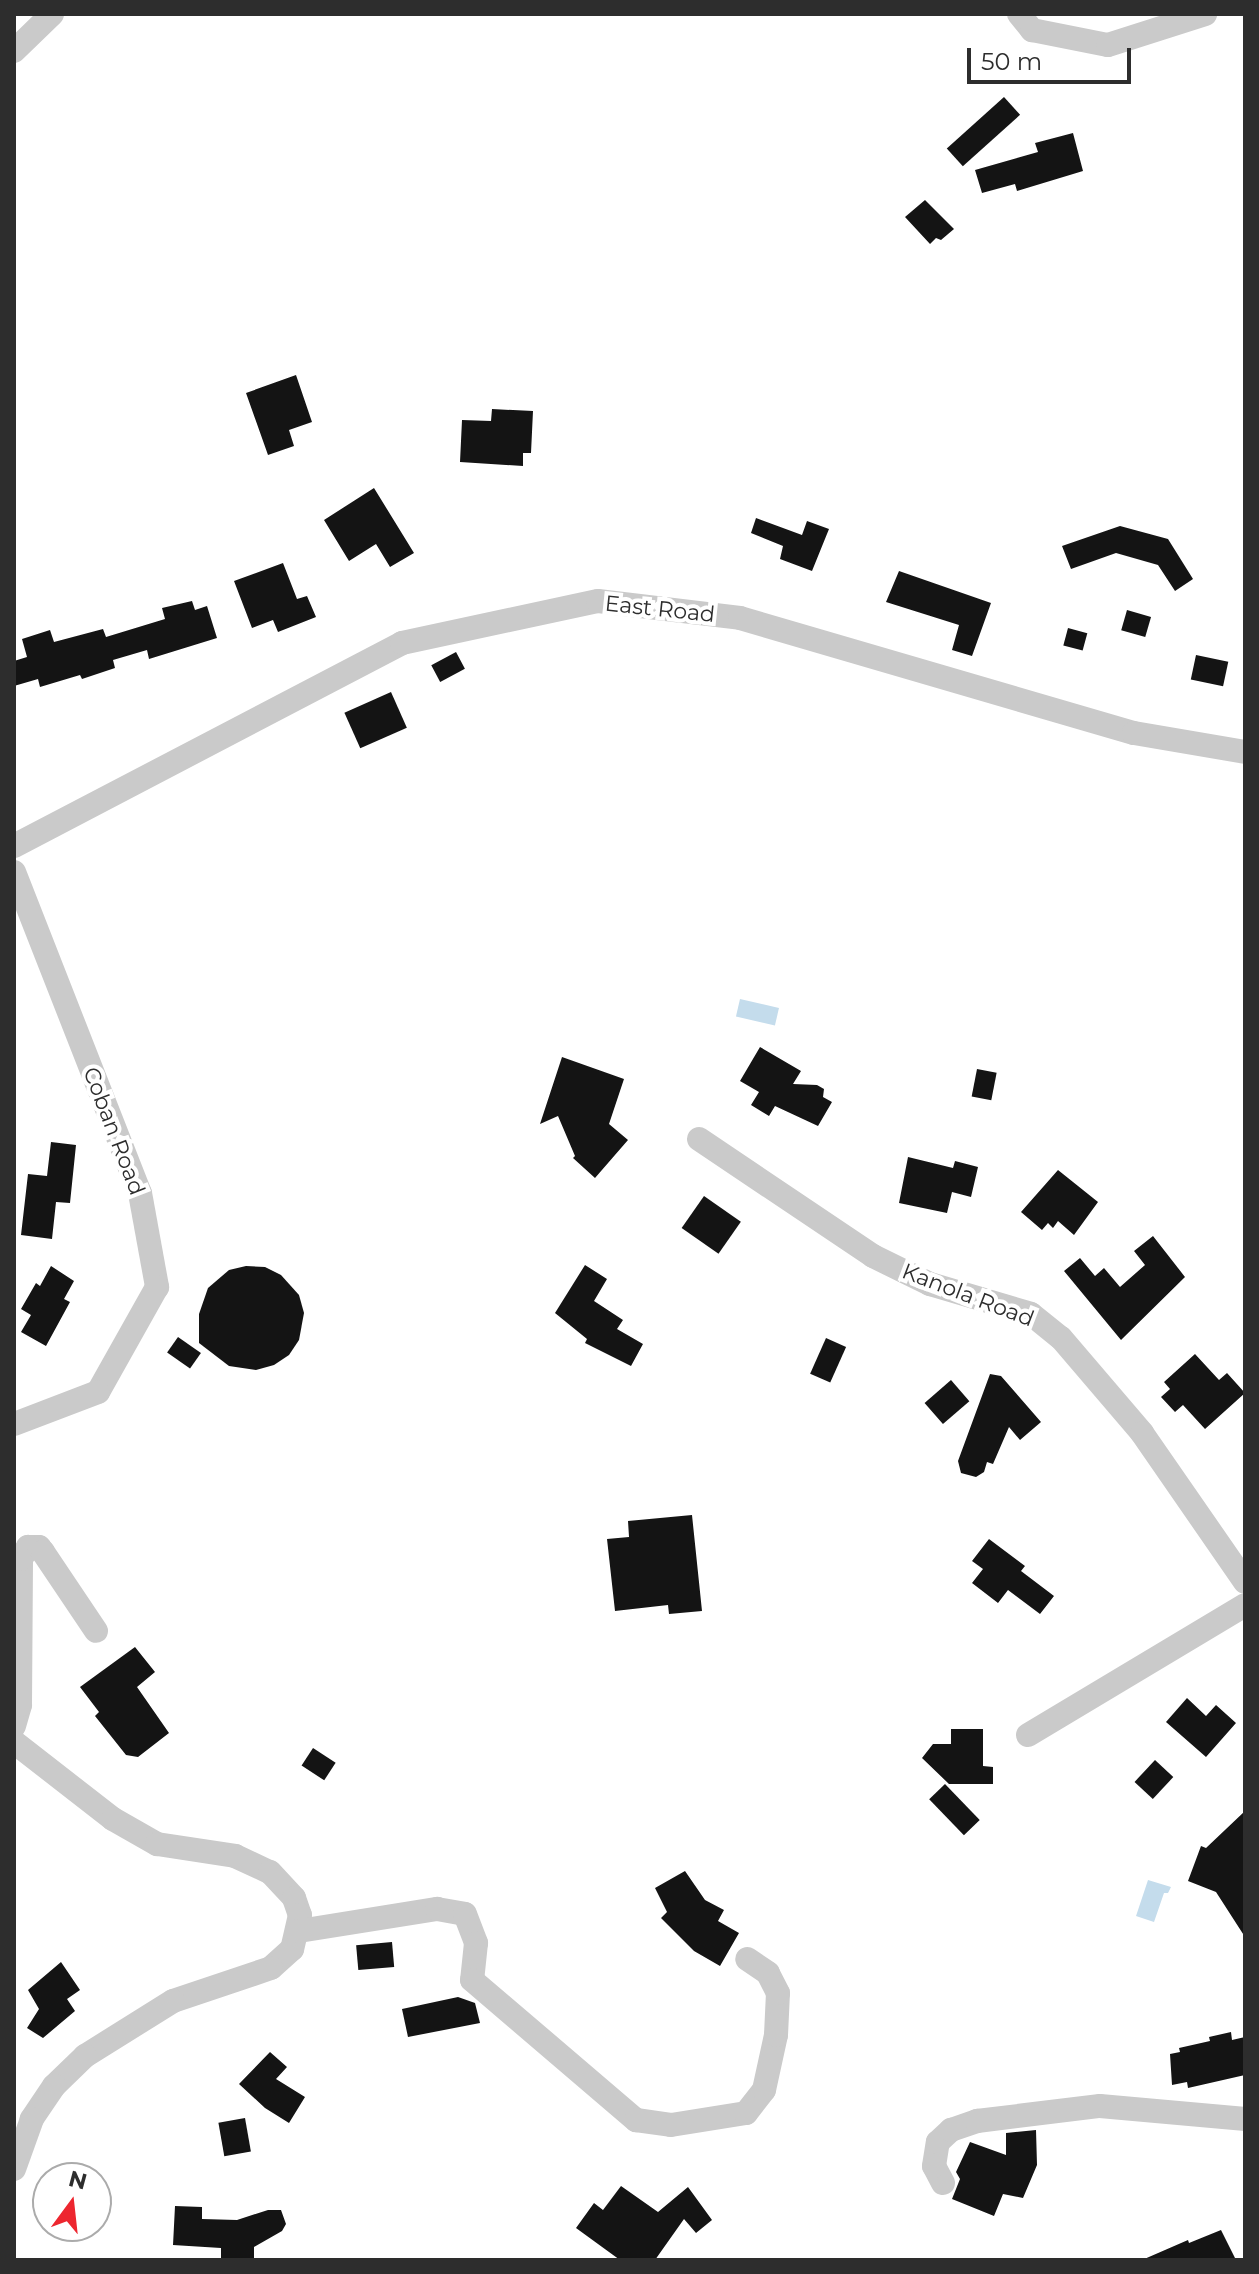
<!DOCTYPE html>
<style>
body{margin:0}
#map{position:relative;width:1259px;height:2274px;overflow:hidden;background:#fff;font-family:Montserrat,sans-serif}
div>[style]{position:absolute}
.water>*{inset:0;background:#c4dcec;transform-origin:0 0}
.building>*{inset:0;background:#141414;transform-origin:0 0}
.minor>*{height:24px;margin:-12px;padding:0 12px;transform-origin:12px;border-radius:12px;background:#cacaca}
span{translate:-50% -50%;white-space:nowrap;text-align:center;line-height:1.15;-webkit-text-stroke:8px #fff;paint-order:stroke}
.street-label{font-size:22px;color:#2d2d2d}
.frame{position:absolute;inset:0;border:16px solid #2d2d2d;pointer-events:none}
.north{position:absolute;left:32px;top:2162px;width:80px;height:80px;box-sizing:border-box;background:#fff;border:2px solid #ababab;border-radius:50%;rotate:15deg;font-size:22px;font-weight:700;line-height:32px;text-align:center;color:#2d2d2d}
.north::after{content:'';display:block;margin:auto;width:28px;height:36px;background:#ed262f;clip-path:polygon(50% 0,100% 100%,50% 72%,0 100%)}
.scale{position:absolute;left:967px;top:48px;width:164px;height:36px;box-sizing:border-box;border:4px solid #2d2d2d;border-top:0;padding-left:10px;font-size:24px;line-height:28px;white-space:nowrap;color:#2d2d2d;-webkit-text-stroke:6px #fff;paint-order:stroke}
</style>
<div id="map">
<div class="water">
<i style="left:740px;top:999px;width:40px;height:18px;rotate:13deg"></i>
<i style="clip-path:polygon(1148px 1880px,1171px 1887px,1168px 1893px,1164px 1893px,1154px 1922px,1136px 1916px)"></i>
</div>
<div class="building">
<i style="left:1004px;top:97px;width:24px;height:77px;rotate:48deg"></i>
<i style="clip-path:polygon(1073px 133px,1083px 171px,1017px 191px,1015px 184px,982px 193px,975px 170px,1038px 152px,1035px 143px)"></i>
<i style="clip-path:polygon(925px 200px,954px 229px,941px 240px,936px 238px,930px 244px,905px 217px)"></i>
<i style="clip-path:polygon(296px 375px,312px 422px,289px 430px,294px 446px,268px 455px,246px 393px)"></i>
<i style="clip-path:polygon(492px 409px,533px 411px,531px 453px,523px 453px,523px 466px,460px 462px,462px 420px,491px 421px)"></i>
<i style="clip-path:polygon(374px 488px,414px 553px,390px 567px,376px 544px,349px 561px,324px 520px)"></i>
<i style="clip-path:polygon(756px 518px,802px 535px,807px 521px,829px 529px,812px 571px,780px 559px,783px 546px,751px 533px)"></i>
<i style="clip-path:polygon(1120px 526px,1168px 539px,1193px 579px,1175px 591px,1158px 565px,1116px 553px,1071px 569px,1062px 546px)"></i>
<i style="clip-path:polygon(283px 563px,297px 599px,307px 596px,316px 617px,278px 632px,273px 620px,252px 628px,234px 581px)"></i>
<i style="clip-path:polygon(899px 571px,991px 603px,972px 656px,952px 650px,959px 625px,886px 602px)"></i>
<i style="clip-path:polygon(192px 601px,195px 610px,207px 606px,217px 638px,149px 659px,147px 650px,113px 660px,115px 668px,82px 679px,80px 675px,40px 687px,38px 679px,14px 686px,14px 661px,27px 657px,22px 639px,50px 630px,54px 642px,103px 629px,106px 637px,165px 619px,162px 608px)"></i>
<i style="left:1127px;top:610px;width:25px;height:21px;rotate:16deg"></i>
<i style="left:1068px;top:628px;width:20px;height:18px;rotate:15deg"></i>
<i style="left:456px;top:652px;width:19px;height:28px;rotate:62deg"></i>
<i style="left:1196px;top:655px;width:33px;height:25px;rotate:12deg"></i>
<i style="left:391px;top:692px;width:39px;height:51px;rotate:66deg"></i>
<i style="clip-path:polygon(760px 1047px,801px 1071px,793px 1084px,817px 1085px,824px 1089px,823px 1097px,832px 1102px,818px 1126px,775px 1106px,769px 1116px,751px 1105px,759px 1092px,740px 1081px)"></i>
<i style="clip-path:polygon(562px 1057px,624px 1079px,609px 1124px,628px 1140px,595px 1178px,573px 1158px,575px 1156px,558px 1116px,540px 1124px)"></i>
<i style="left:977px;top:1069px;width:20px;height:28px;rotate:11deg"></i>
<i style="clip-path:polygon(51px 1142px,76px 1145px,70px 1203px,56px 1202px,52px 1239px,21px 1235px,28px 1174px,47px 1176px)"></i>
<i style="clip-path:polygon(908px 1157px,953px 1168px,955px 1161px,978px 1167px,971px 1197px,952px 1192px,947px 1213px,899px 1203px)"></i>
<i style="clip-path:polygon(1058px 1170px,1098px 1202px,1074px 1235px,1058px 1221px,1053px 1228px,1048px 1223px,1042px 1230px,1021px 1212px)"></i>
<i style="left:704px;top:1196px;width:45px;height:39px;rotate:35deg"></i>
<i style="clip-path:polygon(1153px 1236px,1185px 1277px,1121px 1340px,1064px 1271px,1080px 1258px,1095px 1276px,1104px 1268px,1120px 1287px,1145px 1265px,1134px 1251px)"></i>
<i style="clip-path:polygon(585px 1265px,607px 1279px,594px 1301px,623px 1320px,617px 1329px,643px 1344px,631px 1366px,585px 1343px,587px 1339px,555px 1313px)"></i>
<i style="clip-path:polygon(51px 1266px,74px 1281px,64px 1299px,70px 1302px,46px 1346px,21px 1332px,31px 1315px,21px 1309px,36px 1283px,40px 1286px)"></i>
<i style="clip-path:polygon(246px 1266px,265px 1267px,281px 1275px,299px 1295px,304px 1313px,299px 1340px,289px 1355px,274px 1365px,256px 1370px,229px 1366px,199px 1343px,199px 1314px,208px 1288px,229px 1270px)"></i>
<i style="left:178px;top:1337px;width:28px;height:19px;rotate:35deg"></i>
<i style="left:826px;top:1338px;width:22px;height:39px;rotate:24deg"></i>
<i style="clip-path:polygon(1195px 1354px,1219px 1380px,1227px 1373px,1245px 1393px,1205px 1429px,1183px 1405px,1175px 1412px,1161px 1397px,1170px 1389px,1164px 1382px)"></i>
<i style="clip-path:polygon(990px 1374px,1001px 1376px,1041px 1422px,1020px 1440px,1009px 1427px,993px 1464px,987px 1462px,984px 1472px,976px 1477px,961px 1473px,958px 1461px)"></i>
<i style="left:951px;top:1380px;width:28px;height:35px;rotate:49deg"></i>
<i style="clip-path:polygon(692px 1515px,702px 1611px,669px 1614px,668px 1605px,615px 1611px,607px 1539px,629px 1537px,628px 1521px)"></i>
<i style="clip-path:polygon(989px 1539px,1025px 1566px,1021px 1571px,1054px 1596px,1040px 1614px,1008px 1590px,998px 1603px,972px 1583px,983px 1569px,972px 1561px)"></i>
<i style="clip-path:polygon(135px 1647px,155px 1672px,137px 1687px,169px 1733px,138px 1757px,126px 1755px,95px 1716px,99px 1712px,80px 1687px)"></i>
<i style="clip-path:polygon(1187px 1698px,1206px 1716px,1216px 1705px,1236px 1723px,1206px 1757px,1166px 1722px)"></i>
<i style="clip-path:polygon(951px 1729px,983px 1729px,983px 1766px,993px 1767px,993px 1784px,949px 1784px,922px 1758px,933px 1744px,951px 1744px)"></i>
<i style="left:313px;top:1748px;width:27px;height:21px;rotate:33deg"></i>
<i style="left:1155px;top:1760px;width:25px;height:30px;rotate:43deg"></i>
<i style="left:945px;top:1784px;width:50px;height:22px;rotate:46deg"></i>
<i style="clip-path:polygon(1245px 1811px,1245px 1937px,1216px 1892px,1188px 1881px,1201px 1846px,1206px 1848px)"></i>
<i style="clip-path:polygon(685px 1871px,705px 1900px,724px 1910px,718px 1921px,739px 1933px,720px 1966px,694px 1951px,661px 1918px,667px 1912px,655px 1888px)"></i>
<i style="left:392px;top:1942px;width:25px;height:36px;rotate:85deg"></i>
<i style="clip-path:polygon(61px 1962px,80px 1990px,67px 1999px,75px 2011px,43px 2038px,27px 2028px,39px 2009px,28px 1990px)"></i>
<i style="clip-path:polygon(458px 1997px,475px 2003px,480px 2023px,408px 2037px,402px 2009px)"></i>
<i style="clip-path:polygon(1231px 2032px,1232px 2040px,1245px 2037px,1245px 2075px,1188px 2088px,1187px 2082px,1172px 2085px,1170px 2054px,1180px 2052px,1179px 2048px,1210px 2041px,1209px 2037px)"></i>
<i style="clip-path:polygon(270px 2052px,287px 2067px,276px 2079px,305px 2097px,289px 2123px,265px 2108px,239px 2084px)"></i>
<i style="left:245px;top:2118px;width:34px;height:27px;rotate:80deg"></i>
<i style="clip-path:polygon(1036px 2130px,1037px 2165px,1023px 2198px,1003px 2194px,994px 2216px,952px 2199px,960px 2179px,956px 2172px,970px 2142px,1006px 2155px,1006px 2133px)"></i>
<i style="clip-path:polygon(621px 2186px,658px 2212px,688px 2187px,712px 2220px,696px 2233px,684px 2219px,655px 2260px,620px 2260px,576px 2228px,594px 2203px,603px 2210px)"></i>
<i style="clip-path:polygon(175px 2206px,202px 2207px,202px 2219px,237px 2220px,268px 2210px,281px 2210px,286px 2224px,282px 2231px,254px 2247px,254px 2260px,221px 2260px,221px 2248px,173px 2245px)"></i>
<i style="clip-path:polygon(1221px 2230px,1236px 2260px,1142px 2260px,1188px 2240px,1189px 2243px)"></i>
</div>
<div class="minor">
<i style="left:1019px;top:14px;width:21px;rotate:51deg"></i>
<i style="left:1032px;top:30px;width:77px;rotate:11.2deg"></i>
<i style="left:1108px;top:45px;width:102px;rotate:-17.7deg"></i>
<i style="left:14px;top:51px;width:53px;rotate:-44.2deg"></i>
<i style="left:14px;top:846px;width:438px;rotate:-27.6deg"></i>
<i style="left:402px;top:643px;width:200px;rotate:-12.1deg"></i>
<i style="left:598px;top:601px;width:143px;rotate:6.8deg"></i>
<i style="left:740px;top:618px;width:410px;rotate:16.3deg"></i>
<i style="left:1134px;top:733px;width:113px;rotate:9.7deg"></i>
<i style="left:14px;top:872px;width:345px;rotate:68.6deg"></i>
<i style="left:140px;top:1193px;width:96px;rotate:79.7deg"></i>
<i style="left:157px;top:1287px;width:120px;rotate:119.3deg"></i>
<i style="left:98px;top:1392px;width:90px;rotate:159.1deg"></i>
<i style="left:699px;top:1139px;width:210px;rotate:33.9deg"></i>
<i style="left:873px;top:1256px;width:64px;rotate:26.2deg"></i>
<i style="left:930px;top:1284px;width:105px;rotate:16.5deg"></i>
<i style="left:1031px;top:1314px;width:38px;rotate:39deg"></i>
<i style="left:1061px;top:1338px;width:125px;rotate:49.5deg"></i>
<i style="left:1142px;top:1433px;width:181px;rotate:55.3deg"></i>
<i style="left:14px;top:1726px;width:22px;rotate:-74deg"></i>
<i style="left:20px;top:1705px;width:146px;rotate:-89.6deg"></i>
<i style="left:21px;top:1559px;width:14px;rotate:-60deg"></i>
<i style="left:28px;top:1547px;width:11px"></i>
<i style="left:39px;top:1547px;width:6px;rotate:51deg"></i>
<i style="left:43px;top:1552px;width:95px;rotate:56.1deg"></i>
<i style="left:1028px;top:1735px;width:253px;rotate:-30.9deg"></i>
<i style="left:14px;top:1742px;width:125px;rotate:37.9deg"></i>
<i style="left:113px;top:1819px;width:51px;rotate:29.6deg"></i>
<i style="left:157px;top:1844px;width:79px;rotate:8.7deg"></i>
<i style="left:235px;top:1856px;width:38px;rotate:25deg"></i>
<i style="left:270px;top:1872px;width:35px;rotate:47deg"></i>
<i style="left:294px;top:1898px;width:18px;rotate:71deg"></i>
<i style="left:300px;top:1915px;width:35px;rotate:103deg"></i>
<i style="left:292px;top:1949px;width:28px;rotate:138deg"></i>
<i style="left:271px;top:1968px;width:103px;rotate:161.4deg"></i>
<i style="left:173px;top:2001px;width:104px;rotate:148deg"></i>
<i style="left:85px;top:2056px;width:43px;rotate:135.9deg"></i>
<i style="left:54px;top:2086px;width:40px;rotate:124deg"></i>
<i style="left:32px;top:2119px;width:53px;rotate:109.8deg"></i>
<i style="left:299px;top:1931px;width:140px;rotate:-9.1deg"></i>
<i style="left:437px;top:1909px;width:28px;rotate:10deg"></i>
<i style="left:465px;top:1914px;width:31px;rotate:69deg"></i>
<i style="left:476px;top:1943px;width:37px;rotate:96deg"></i>
<i style="left:472px;top:1980px;width:216px;rotate:40.5deg"></i>
<i style="left:636px;top:2120px;width:35px;rotate:8deg"></i>
<i style="left:671px;top:2125px;width:76px;rotate:-9.1deg"></i>
<i style="left:746px;top:2113px;width:29px;rotate:-52deg"></i>
<i style="left:764px;top:2090px;width:56px;rotate:-77.7deg"></i>
<i style="left:776px;top:2035px;width:42px;rotate:-87.3deg"></i>
<i style="left:778px;top:1993px;width:22px;rotate:-117deg"></i>
<i style="left:768px;top:1973px;width:25px;rotate:-146deg"></i>
<i style="left:943px;top:2183px;width:19px;rotate:-118deg"></i>
<i style="left:934px;top:2166px;width:24px;rotate:-81deg"></i>
<i style="left:938px;top:2142px;width:18px;rotate:-43deg"></i>
<i style="left:951px;top:2130px;width:28px;rotate:-19deg"></i>
<i style="left:977px;top:2121px;width:124px;rotate:-7deg"></i>
<i style="left:1100px;top:2106px;width:146px;rotate:5.1deg"></i>
</div>
<div class="street-label">
<span style="left:660px;top:609px;rotate:6deg">East Road</span>
<span style="left:114px;top:1131px;rotate:69deg">Coban Road</span>
<span style="left:968px;top:1295px;rotate:21deg">Kanola Road</span>
</div>
<div class="frame"></div>
<div class="north">N</div>
<div class="scale">50 m</div>
</div>
